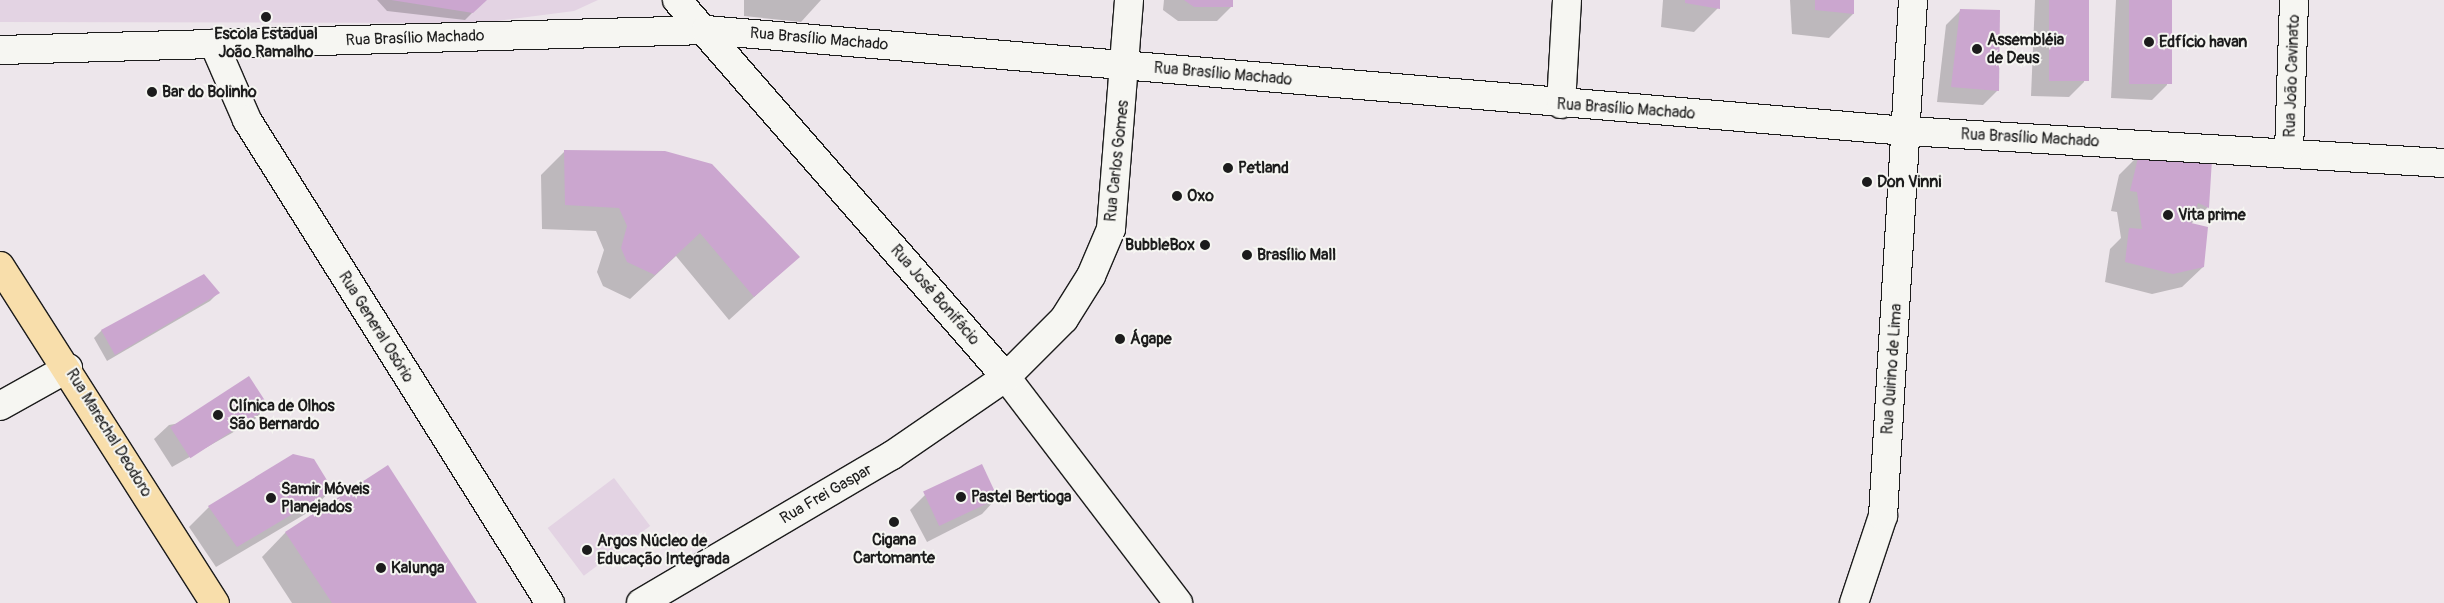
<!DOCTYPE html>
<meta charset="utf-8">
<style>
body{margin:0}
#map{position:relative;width:2444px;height:603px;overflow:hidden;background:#ede6eb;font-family:Pangolin,sans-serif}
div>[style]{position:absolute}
.built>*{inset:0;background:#e3d3e3;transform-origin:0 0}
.shadow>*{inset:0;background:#0003}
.building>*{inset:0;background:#cba6cf;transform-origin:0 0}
.roads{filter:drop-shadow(1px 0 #1c1c1c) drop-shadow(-1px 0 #1c1c1c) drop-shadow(0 1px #1c1c1c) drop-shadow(0 -1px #1c1c1c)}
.minor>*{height:28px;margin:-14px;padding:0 14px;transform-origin:14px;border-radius:14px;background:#f6f6f2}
.major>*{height:28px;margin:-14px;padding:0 14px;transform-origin:14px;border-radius:14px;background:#f8deab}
.dots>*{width:14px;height:14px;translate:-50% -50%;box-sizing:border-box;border:2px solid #f6f6f2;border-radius:50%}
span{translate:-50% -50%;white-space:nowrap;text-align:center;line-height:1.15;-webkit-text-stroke:4px #f6f6f2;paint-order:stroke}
.poi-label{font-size:16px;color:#1c1c1c;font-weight:700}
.left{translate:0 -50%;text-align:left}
.right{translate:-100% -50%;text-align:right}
.street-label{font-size:16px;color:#1c1c1c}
</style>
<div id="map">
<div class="built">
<i style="clip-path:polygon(0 0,598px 0,574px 11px,482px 23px,0 22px)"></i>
<i style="left:614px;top:478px;width:60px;height:83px;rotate:53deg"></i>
</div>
<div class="shadow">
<i style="clip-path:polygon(377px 0,485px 0,465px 20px,387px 11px)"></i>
<i style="clip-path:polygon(744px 0,821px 0,801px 22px,744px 16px)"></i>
<i style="clip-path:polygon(1164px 0,1231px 0,1232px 6px,1217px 21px,1178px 21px,1163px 10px)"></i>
<i style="clip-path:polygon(1663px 0,1719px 0,1718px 8px,1694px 32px,1661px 27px)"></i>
<i style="clip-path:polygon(1790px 0,1853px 0,1853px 14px,1829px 38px,1792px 34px)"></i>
<i style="clip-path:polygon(2035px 0,2088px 0,2084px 82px,2069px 97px,2031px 96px)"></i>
<i style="clip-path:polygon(2116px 0,2171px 0,2167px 85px,2152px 100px,2111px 98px)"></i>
<i style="clip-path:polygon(1961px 10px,1998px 90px,1983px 105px,1937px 102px,1946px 25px)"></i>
<i style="clip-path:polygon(565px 151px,798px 257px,729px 320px,676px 256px,630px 299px,603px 286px,597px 272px,604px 250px,596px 231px,542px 229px,541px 175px)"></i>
<i style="clip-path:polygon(2139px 155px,2208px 207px,2191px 224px,2203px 267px,2182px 287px,2152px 294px,2105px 282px,2110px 249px,2121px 238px,2117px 212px,2111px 211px,2119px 175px)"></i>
<i style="clip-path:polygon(204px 276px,218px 293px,210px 301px,107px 361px,94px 338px,101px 331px)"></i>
<i style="clip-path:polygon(268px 407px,253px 421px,172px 467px,154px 439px,169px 425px)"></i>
<i style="clip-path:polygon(387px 467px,476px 603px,292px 603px,262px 557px,285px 533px)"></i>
<i style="clip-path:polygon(332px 489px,312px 510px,216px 567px,189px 527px,209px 507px)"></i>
<i style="clip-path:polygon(925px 495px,996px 499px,982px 514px,927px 542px,910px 510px)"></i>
</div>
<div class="building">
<i style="clip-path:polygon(391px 0,487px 0,473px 13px)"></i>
<i style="clip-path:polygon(1184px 0,1233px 0,1233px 7px,1194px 7px)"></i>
<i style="clip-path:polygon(1685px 0,1720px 0,1720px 9px,1685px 3px)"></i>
<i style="clip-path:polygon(1815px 0,1854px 0,1854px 14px,1815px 10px)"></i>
<i style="left:2049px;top:0;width:40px;height:81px"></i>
<i style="left:2129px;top:0;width:43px;height:84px"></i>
<i style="clip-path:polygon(1960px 9px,2000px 10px,1999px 91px,1951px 87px)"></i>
<i style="clip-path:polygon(564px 150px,665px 151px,712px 164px,800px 257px,754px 297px,700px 233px,655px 275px,627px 262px,621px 248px,627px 226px,619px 208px,565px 205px)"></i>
<i style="clip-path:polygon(2139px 154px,2212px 159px,2209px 208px,2198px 203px,2191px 223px,2208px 227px,2204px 267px,2173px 274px,2125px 262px,2129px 228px,2142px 229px,2137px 192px,2130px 191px)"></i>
<i style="clip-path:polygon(204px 274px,220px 293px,115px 355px,101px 330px)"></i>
<i style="left:249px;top:376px;width:37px;height:94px;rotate:57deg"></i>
<i style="clip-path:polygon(293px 454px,314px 459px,333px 490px,237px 547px,208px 506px)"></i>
<i style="left:982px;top:464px;width:38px;height:65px;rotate:65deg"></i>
<i style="clip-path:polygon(388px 465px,477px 603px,332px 603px,285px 532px)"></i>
</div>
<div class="roads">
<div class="minor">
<i style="left:677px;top:0;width:500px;rotate:48.89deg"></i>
<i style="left:1006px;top:377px;width:284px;rotate:52.7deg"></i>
<i style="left:214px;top:44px;width:83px;rotate:66.5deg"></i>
<i style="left:247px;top:120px;width:570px;rotate:57.9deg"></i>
<i style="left:0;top:50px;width:706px;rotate:-1.62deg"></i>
<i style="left:706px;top:30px;width:1205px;rotate:4.81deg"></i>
<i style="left:1907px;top:131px;width:538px;rotate:3.41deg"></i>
<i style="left:1561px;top:104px;width:104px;rotate:-86.7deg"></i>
<i style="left:2289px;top:152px;width:152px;rotate:-88.1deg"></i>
<i style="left:0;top:406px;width:78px;rotate:-29.2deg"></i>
<i style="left:641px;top:603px;width:290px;rotate:-30.5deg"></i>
<i style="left:891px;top:456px;width:140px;rotate:-34.5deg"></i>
<i style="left:1006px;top:377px;width:82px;rotate:-45deg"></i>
<i style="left:1064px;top:319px;width:51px;rotate:-57.9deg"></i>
<i style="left:1091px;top:276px;width:51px;rotate:-66.9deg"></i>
<i style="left:1111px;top:229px;width:230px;rotate:-85.5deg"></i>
<i style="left:1854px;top:603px;width:92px;rotate:-71.6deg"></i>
<i style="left:1883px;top:516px;width:517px;rotate:-86.67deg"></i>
</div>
<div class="major">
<i style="left:0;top:266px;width:400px;rotate:57.5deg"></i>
</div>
</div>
<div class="dots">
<i style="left:266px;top:17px;background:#1c1c1c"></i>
<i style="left:2149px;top:42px;background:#1c1c1c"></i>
<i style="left:1977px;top:49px;background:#1c1c1c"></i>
<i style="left:152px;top:92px;background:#1c1c1c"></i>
<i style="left:1228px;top:168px;background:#1c1c1c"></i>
<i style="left:1867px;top:182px;background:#1c1c1c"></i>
<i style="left:1177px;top:196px;background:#1c1c1c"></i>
<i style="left:2168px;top:215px;background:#1c1c1c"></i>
<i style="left:1205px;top:245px;background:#1c1c1c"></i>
<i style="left:1247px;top:255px;background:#1c1c1c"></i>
<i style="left:1120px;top:339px;background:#1c1c1c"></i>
<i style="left:218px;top:415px;background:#1c1c1c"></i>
<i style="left:961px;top:497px;background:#1c1c1c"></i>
<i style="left:271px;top:498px;background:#1c1c1c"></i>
<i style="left:894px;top:522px;background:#1c1c1c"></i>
<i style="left:587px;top:550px;background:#1c1c1c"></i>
<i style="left:381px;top:568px;background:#1c1c1c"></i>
</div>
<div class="poi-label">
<span style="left:266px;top:43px">Escola Estadual<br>João Ramalho</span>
<span class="left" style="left:1987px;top:49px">Assembléia<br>de Deus</span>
<span class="left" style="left:2159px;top:42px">Edfício havan</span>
<span class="left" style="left:162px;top:92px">Bar do Bolinho</span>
<span class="left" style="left:1238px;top:168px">Petland</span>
<span class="left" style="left:1877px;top:182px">Don Vinni</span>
<span class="left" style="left:1187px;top:196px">Oxo</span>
<span class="left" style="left:2178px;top:215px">Vita prime</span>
<span class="right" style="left:1195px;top:245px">BubbleBox</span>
<span class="left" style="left:1257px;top:255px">Brasílio Mall</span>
<span class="left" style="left:1130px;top:339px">Ágape</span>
<span class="left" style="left:229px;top:415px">Clínica de Olhos<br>São Bernardo</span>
<span class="left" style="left:281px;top:498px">Samir Móveis<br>Planejados</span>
<span class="left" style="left:971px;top:497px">Pastel Bertioga</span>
<span style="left:894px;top:549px">Cigana<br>Cartomante</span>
<span class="left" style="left:597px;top:550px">Argos Núcleo de<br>Educação Integrada</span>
<span class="left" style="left:391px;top:568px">Kalunga</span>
</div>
<div class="street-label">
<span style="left:415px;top:38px;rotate:-2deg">Rua Brasílio Machado</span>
<span style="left:819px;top:39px;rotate:5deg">Rua Brasílio Machado</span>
<span style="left:1223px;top:74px;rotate:5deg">Rua Brasílio Machado</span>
<span style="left:2292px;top:76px;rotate:-88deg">Rua João Cavinato</span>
<span style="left:1626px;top:109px;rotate:4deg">Rua Brasílio Machado</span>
<span style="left:2030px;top:138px;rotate:3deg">Rua Brasílio Machado</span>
<span style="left:1117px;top:161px;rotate:-84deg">Rua Carlos Gomes</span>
<span style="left:935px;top:295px;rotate:49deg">Rua José Bonifácio</span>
<span style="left:376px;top:327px;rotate:58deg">Rua General Osório</span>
<span style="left:1892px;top:369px;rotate:-86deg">Rua Quirino de Lima</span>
<span style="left:109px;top:433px;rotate:58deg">Rua Marechal Deodoro</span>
<span style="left:826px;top:494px;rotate:-30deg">Rua Frei Gaspar</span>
</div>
</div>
